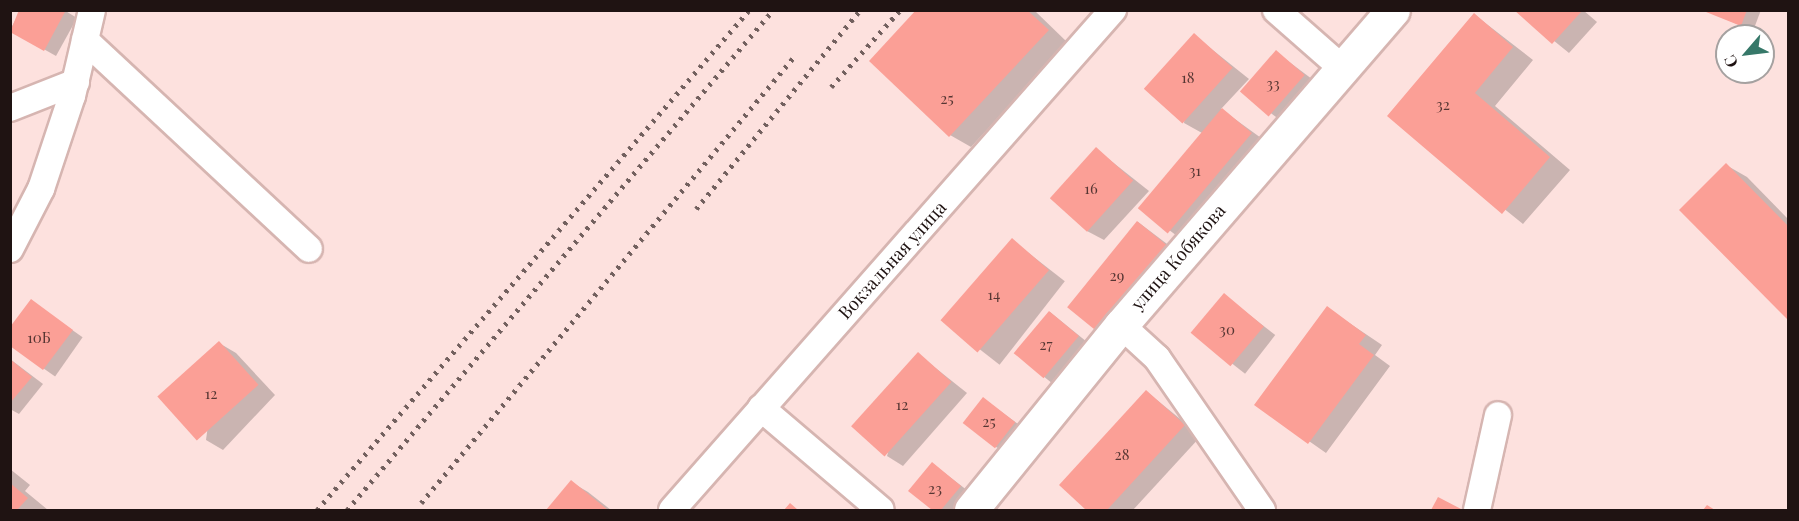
<!DOCTYPE html>
<meta charset="utf-8">
<style>
body{margin:0}
#map{position:relative;width:1799px;height:521px;overflow:hidden;background:#fde1de;font-family:"Playfair Display",serif}
div>[style]{position:absolute}
.shadow>*{inset:0;background:#0003;transform-origin:0 0}
.building>*{inset:0;background:#fb9f96;transform-origin:0 0}
.roads{filter:drop-shadow(2px 0 #d6b5b1) drop-shadow(-2px 0 #d6b5b1) drop-shadow(0 2px #d6b5b1) drop-shadow(0 -2px #d6b5b1)}
.street>*{height:26px;margin:-13px;padding:0 13px;transform-origin:13px;border-radius:13px;background:#fff}
.secondary>*{height:33px;margin:-16.5px;padding:0 16.5px;transform-origin:16.5px;border-radius:16.5px;background:#fff}
.rail>*{height:4.5px;margin-top:-2.25px;transform-origin:0;background:repeating-linear-gradient(90deg,#72605e 0 3px,transparent 0 9px)}
span{translate:-50% -50%;white-space:nowrap;text-align:center;line-height:1.15;-webkit-text-stroke:4.5px #fff;paint-order:stroke}
.number-label{font-size:15px;color:#563633}
.number-label span{-webkit-text-stroke-width:0}
.street-label{font-size:18px;color:#1f1312}
.frame{position:absolute;inset:0;border:12px solid #1f1312;pointer-events:none}
.north{position:absolute;left:1715px;top:24px;width:60px;height:60px;box-sizing:border-box;background:#fff;border:2px solid #a5a1a0;border-radius:50%;rotate:242deg;font-size:16px;font-weight:700;line-height:24px;text-align:center;color:#1f1312}
.north::after{content:'';display:block;margin:auto;width:21px;height:27px;background:#367869;clip-path:polygon(50% 0,100% 100%,50% 72%,0 100%)}
</style>
<div id="map">
<div class="shadow">
<i style="clip-path:polygon(21px 10px,64px 10px,77px 18px,56px 56px,10px 30px)"></i>
<i style="clip-path:polygon(918px 10px,1034px 10px,1068px 43px,971px 147px,950px 135px)"></i>
<i style="clip-path:polygon(1516px 10px,1583px 10px,1597px 22px,1569px 53px)"></i>
<i style="clip-path:polygon(1705px 10px,1761px 10px,1753px 31px)"></i>
<i style="clip-path:polygon(1475px 15px,1533px 60px,1495px 106px,1570px 170px,1523px 224px,1389px 116px)"></i>
<i style="clip-path:polygon(1194px 35px,1249px 79px,1221px 109px,1268px 143px,1185px 242px,1140px 208px,1202px 133px,1184px 123px)"></i>
<i style="left:1276px;top:52px;width:50px;height:52px;rotate:37deg"></i>
<i style="clip-path:polygon(1096px 149px,1149px 191px,1104px 240px,1087px 231px)"></i>
<i style="clip-path:polygon(1726px 165px,1747px 177px,1788px 219px,1788px 318px,1681px 210px)"></i>
<i style="clip-path:polygon(1138px 222px,1183px 256px,1114px 340px)"></i>
<i style="left:1012px;top:240px;width:67px;height:106px;rotate:38deg"></i>
<i style="left:1224px;top:295px;width:65px;height:49px;rotate:38deg"></i>
<i style="left:31px;top:301px;width:63px;height:48px;rotate:35deg"></i>
<i style="clip-path:polygon(1327px 308px,1382px 345px,1375px 355px,1390px 366px,1326px 453px,1256px 404px)"></i>
<i style="left:1050px;top:312px;width:50px;height:54px;rotate:39deg"></i>
<i style="clip-path:polygon(219px 343px,236px 353px,275px 395px,223px 450px,206px 440px)"></i>
<i style="clip-path:polygon(918px 354px,967px 393px,903px 466px,887px 456px)"></i>
<i style="clip-path:polygon(10px 359px,43px 384px,19px 414px,10px 409px)"></i>
<i style="clip-path:polygon(1146px 391px,1201px 436px,1133px 510px,1089px 510px,1061px 485px)"></i>
<i style="clip-path:polygon(984px 399px,1026px 430px,1008px 453px,996px 447px)"></i>
<i style="clip-path:polygon(933px 464px,972px 494px,958px 510px,934px 510px,911px 491px)"></i>
<i style="clip-path:polygon(10px 469px,30px 485px,25px 491px,48px 510px,10px 510px)"></i>
<i style="clip-path:polygon(571px 482px,588px 492px,611px 510px,548px 510px)"></i>
</div>
<div class="building">
<i style="clip-path:polygon(19px 10px,66px 10px,44px 51px,10px 32px)"></i>
<i style="clip-path:polygon(916px 10px,1027px 10px,1049px 30px,949px 137px,869px 61px)"></i>
<i style="clip-path:polygon(1514px 10px,1579px 10px,1581px 12px,1552px 44px)"></i>
<i style="clip-path:polygon(1701px 10px,1747px 10px,1741px 26px)"></i>
<i style="clip-path:polygon(1474px 13px,1513px 47px,1475px 93px,1550px 157px,1502px 214px,1387px 116px)"></i>
<i style="left:1194px;top:33px;width:52px;height:75px;rotate:42deg"></i>
<i style="left:1276px;top:50px;width:38px;height:55px;rotate:41deg"></i>
<i style="left:1222px;top:108px;width:39px;height:131px;rotate:40deg"></i>
<i style="left:1096px;top:147px;width:50px;height:69px;rotate:42deg"></i>
<i style="clip-path:polygon(1726px 163px,1788px 226px,1788px 320px,1679px 210px)"></i>
<i style="left:1137px;top:221px;width:38px;height:111px;rotate:39deg"></i>
<i style="left:1012px;top:238px;width:49px;height:109px;rotate:41deg"></i>
<i style="left:1224px;top:293px;width:52px;height:52px;rotate:40deg"></i>
<i style="clip-path:polygon(31px 299px,73px 330px,43px 370px,10px 346px,10px 327px)"></i>
<i style="clip-path:polygon(1327px 306px,1366px 335px,1359px 344px,1374px 355px,1308px 444px,1254px 405px)"></i>
<i style="left:1049px;top:311px;width:39px;height:55px;rotate:40deg"></i>
<i style="left:219px;top:341px;width:59px;height:83px;rotate:48deg"></i>
<i style="left:918px;top:352px;width:45px;height:100px;rotate:42deg"></i>
<i style="clip-path:polygon(10px 359px,32px 377px,10px 403px)"></i>
<i style="clip-path:polygon(1146px 390px,1185px 425px,1107px 510px,1086px 510px,1059px 485px)"></i>
<i style="left:983px;top:397px;width:41px;height:33px;rotate:38deg"></i>
<i style="clip-path:polygon(932px 462px,961px 486px,941px 510px,932px 510px,908px 491px)"></i>
<i style="clip-path:polygon(571px 480px,608px 510px,546px 510px)"></i>
<i style="clip-path:polygon(10px 483px,28px 498px,17px 510px,10px 510px)"></i>
<i style="clip-path:polygon(1438px 497px,1463px 510px,1431px 510px)"></i>
<i style="clip-path:polygon(790px 503px,798px 510px,784px 510px)"></i>
<i style="clip-path:polygon(1707px 505px,1715px 510px,1703px 510px)"></i>
</div>
<div class="roads">
<div class="street">
<i style="left:1276px;top:10px;width:88px;rotate:41.3deg"></i>
<i style="left:85px;top:40px;width:306px;rotate:43deg"></i>
<i style="left:10px;top:108px;width:71px;rotate:-21.5deg"></i>
<i style="left:10px;top:249px;width:68px;rotate:-62.7deg"></i>
<i style="left:41px;top:189px;width:98px;rotate:-71.6deg"></i>
<i style="left:72px;top:96px;width:88px;rotate:-76.9deg"></i>
<i style="left:1121px;top:325px;width:49px;rotate:42.5deg"></i>
<i style="left:1157px;top:358px;width:185px;rotate:55.4deg"></i>
<i style="left:761px;top:408px;width:157px;rotate:40.4deg"></i>
<i style="left:672px;top:510px;width:667px;rotate:-48.59deg"></i>
<i style="left:1477px;top:510px;width:97px;rotate:-77.5deg"></i>
</div>
<div class="secondary">
<i style="left:971px;top:510px;width:238px;rotate:-51deg"></i>
<i style="left:1121px;top:325px;width:416px;rotate:-49.2deg"></i>
</div>
</div>
<div class="rail">
<i style="left:831px;top:87px;width:103px;rotate:-48.1deg"></i>
<i style="left:696px;top:209px;width:258px;rotate:-50.5deg"></i>
<i style="left:421px;top:503px;width:580px;rotate:-50.11deg"></i>
<i style="left:317px;top:510px;width:661px;rotate:-49.17deg"></i>
<i style="left:347px;top:510px;width:657px;rotate:-49.57deg"></i>
</div>
<div class="number-label">
<span style="left:1188px;top:78px">18</span>
<span style="left:1273px;top:84px">33</span>
<span style="left:947px;top:99px">25</span>
<span style="left:1443px;top:105px">32</span>
<span style="left:1195px;top:171px">31</span>
<span style="left:1091px;top:189px">16</span>
<span style="left:1117px;top:276px">29</span>
<span style="left:994px;top:295px">14</span>
<span style="left:1227px;top:330px">30</span>
<span style="left:39px;top:338px">10Б</span>
<span style="left:1046px;top:345px">27</span>
<span style="left:211px;top:394px">12</span>
<span style="left:902px;top:405px">12</span>
<span style="left:989px;top:422px">25</span>
<span style="left:1122px;top:455px">28</span>
<span style="left:935px;top:489px">23</span>
</div>
<div class="street-label">
<span style="left:1178px;top:257px;rotate:-49deg">улица Кобякова</span>
<span style="left:892px;top:260px;rotate:-48deg">Вокзальная улица</span>
</div>
<div class="frame"></div>
<div class="north">С</div>
</div>
